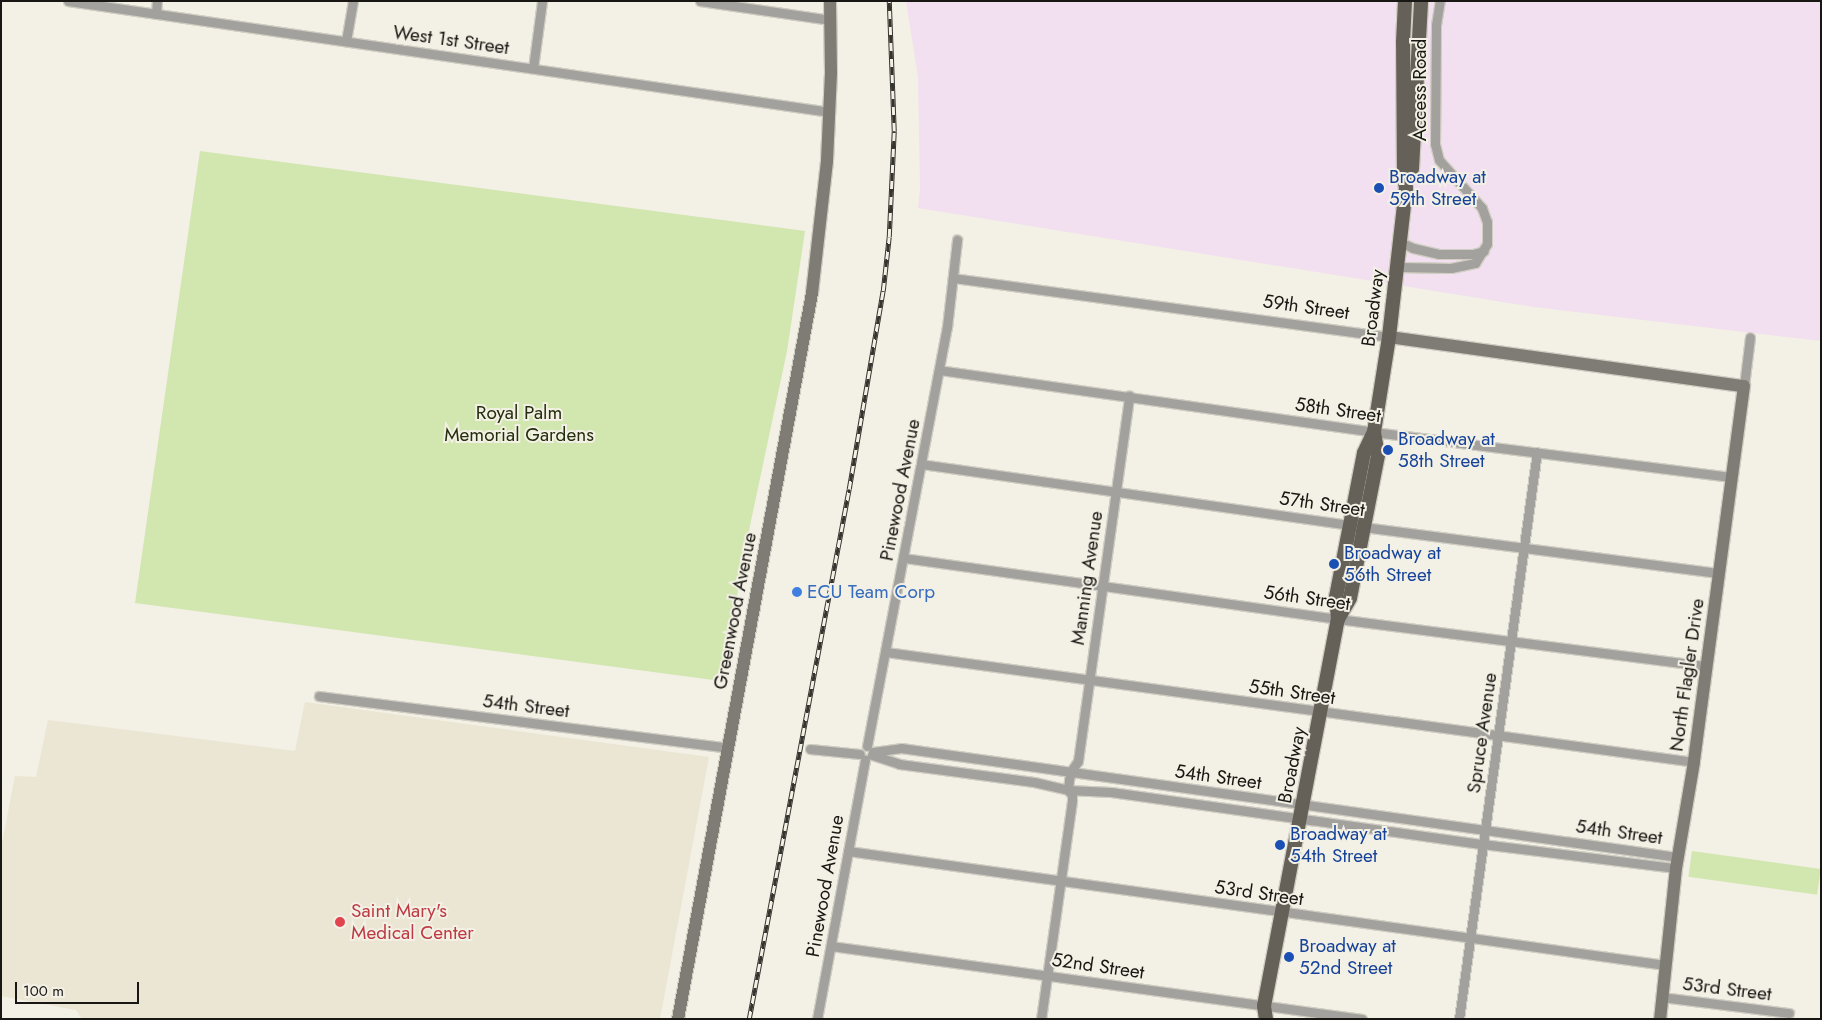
<!DOCTYPE html>
<style>
body{margin:0}
#map{position:relative;width:1822px;height:1020px;overflow:hidden;background:#f3f0e5;font-family:Jost,sans-serif}
div>[style]{position:absolute}
.built>*{inset:0;background:#eae6d3}
.industrial>*{inset:0;background:#f2dff0}
.green>*{inset:0;background:#d2e6af;transform-origin:0 0}
.roads{filter:drop-shadow(1px 0 #d0cdc3) drop-shadow(-1px 0 #d0cdc3) drop-shadow(0 1px #d0cdc3) drop-shadow(0 -1px #d0cdc3)}
.street>*{height:9px;margin:-4.5px;padding:0 4.5px;transform-origin:4.5px;border-radius:4.5px;background:#a3a19d}
.secondary>*{height:12px;margin:-6px;padding:0 6px;transform-origin:6px;border-radius:6px;background:#7f7b75}
.primary>*{height:14px;margin:-7px;padding:0 7px;transform-origin:7px;border-radius:7px;background:#656159}
.rail>*{height:4.5px;margin-top:-2.25px;transform-origin:0;background:repeating-linear-gradient(90deg,#f3f0e5 0 8px,#35342f 0 16px);box-sizing:border-box;border-block:1px solid #35342f}
.dots>*{width:14px;height:14px;translate:-50% -50%;box-sizing:border-box;border:2px solid #f3f0e5;border-radius:50%}
span{translate:-50% -50%;white-space:nowrap;text-align:center;line-height:1.15;-webkit-text-stroke:4px #f3f0e5;paint-order:stroke}
.street-label{font-size:19px;color:#181713}
.transit-label{font-size:19px;color:#164399}
.left{translate:0 -50%;text-align:left}
.park-label{font-size:19px;color:#232e0a}
.shop-label{font-size:19px;color:#366cbe}
.health-label{font-size:19px;color:#be3a42}
.frame{position:absolute;inset:0;border:2px solid #181713;pointer-events:none}
.scale{position:absolute;left:15px;top:982px;width:124px;height:22px;box-sizing:border-box;border:2px solid #181713;border-top:0;padding-left:6px;font-size:15px;line-height:18px;white-space:nowrap;color:#181713;-webkit-text-stroke:4px #f3f0e5;paint-order:stroke}
</style>
<div id="map">
<div class="built">
<i style="clip-path:polygon(305px 702px,709px 757px,660px 1019px,82px 1019px,76px 1010px,1px 996px,1px 848px,15px 776px,36px 777px,48px 720px,295px 751px)"></i>
</div>
<div class="industrial">
<i style="clip-path:polygon(906px 1px,1821px 1px,1821px 341px,1534px 307px,918px 208px,920px 190px,918px 77px)"></i>
</div>
<div class="green">
<i style="clip-path:polygon(200px 151px,805px 231px,787px 351px,751px 521px,721px 681px,135px 603px)"></i>
<i style="left:1692px;top:851px;width:130px;height:26px;rotate:8deg"></i>
</div>
<div class="roads">
<div class="street">
<i style="left:68px;top:1px;width:770px;rotate:8.29deg"></i>
<i style="left:700px;top:1px;width:132px;rotate:8.3deg"></i>
<i style="left:156px;top:14px;width:13px;rotate:-86deg"></i>
<i style="left:346px;top:41px;width:41px;rotate:-80.1deg"></i>
<i style="left:533px;top:68px;width:68px;rotate:-82.3deg"></i>
<i style="left:1400px;top:242px;width:14px;rotate:25deg"></i>
<i style="left:1413px;top:248px;width:27px;rotate:13deg"></i>
<i style="left:1439px;top:254px;width:34px"></i>
<i style="left:1473px;top:254px;width:11px;rotate:-15deg"></i>
<i style="left:1398px;top:267px;width:53px;rotate:1.1deg"></i>
<i style="left:1451px;top:268px;width:25px;rotate:-12deg"></i>
<i style="left:1475px;top:263px;width:22px;rotate:-58deg"></i>
<i style="left:1487px;top:244px;width:22px;rotate:-90deg"></i>
<i style="left:1487px;top:222px;width:15px;rotate:-110deg"></i>
<i style="left:1482px;top:208px;width:64px;rotate:-131.9deg"></i>
<i style="left:1439px;top:160px;width:16px;rotate:-104deg"></i>
<i style="left:1435px;top:144px;width:119px;rotate:-89.5deg"></i>
<i style="left:1436px;top:25px;width:24px;rotate:-81deg"></i>
<i style="left:953px;top:278px;width:440px;rotate:7.7deg"></i>
<i style="left:939px;top:370px;width:439px;rotate:8.1deg"></i>
<i style="left:1374px;top:432px;width:361px;rotate:7.2deg"></i>
<i style="left:1744px;top:386px;width:49px;rotate:-83deg"></i>
<i style="left:921px;top:464px;width:447px;rotate:8.1deg"></i>
<i style="left:1364px;top:527px;width:358px;rotate:7.4deg"></i>
<i style="left:904px;top:558px;width:438px;rotate:8deg"></i>
<i style="left:1338px;top:619px;width:372px;rotate:7.3deg"></i>
<i style="left:886px;top:652px;width:815px;rotate:7.75deg"></i>
<i style="left:319px;top:696px;width:412px;rotate:7.2deg"></i>
<i style="left:867px;top:746px;width:427px;rotate:-79.2deg"></i>
<i style="left:947px;top:327px;width:88px;rotate:-83.4deg"></i>
<i style="left:810px;top:749px;width:50px;rotate:5.7deg"></i>
<i style="left:873px;top:752px;width:28px;rotate:-8deg"></i>
<i style="left:901px;top:748px;width:785px;rotate:7.99deg"></i>
<i style="left:872px;top:755px;width:28px;rotate:18deg"></i>
<i style="left:899px;top:764px;width:136px;rotate:7.6deg"></i>
<i style="left:1034px;top:782px;width:35px;rotate:13deg"></i>
<i style="left:1068px;top:790px;width:43px;rotate:2.7deg"></i>
<i style="left:1111px;top:792px;width:375px;rotate:8deg"></i>
<i style="left:1482px;top:844px;width:195px;rotate:7.1deg"></i>
<i style="left:848px;top:851px;width:825px;rotate:7.94deg"></i>
<i style="left:831px;top:946px;width:536px;rotate:7.83deg"></i>
<i style="left:1662px;top:997px;width:128px;rotate:7.2deg"></i>
<i style="left:817px;top:1019px;width:264px;rotate:-79.5deg"></i>
<i style="left:1041px;top:1019px;width:221px;rotate:-81.9deg"></i>
<i style="left:1072px;top:800px;width:5px;rotate:-90deg"></i>
<i style="left:1072px;top:795px;width:6px;rotate:-129deg"></i>
<i style="left:1068px;top:790px;width:10px;rotate:-84deg"></i>
<i style="left:1069px;top:780px;width:9px;rotate:-77deg"></i>
<i style="left:1071px;top:771px;width:12px;rotate:-55deg"></i>
<i style="left:1078px;top:761px;width:369px;rotate:-82deg"></i>
<i style="left:1459px;top:1019px;width:572px;rotate:-82.17deg"></i>
</div>
<div class="secondary">
<i style="left:1389px;top:337px;width:358px;rotate:7.9deg"></i>
<i style="left:1744px;top:386px;width:379px;rotate:97.6deg"></i>
<i style="left:1694px;top:762px;width:108px;rotate:99.6deg"></i>
<i style="left:1676px;top:868px;width:152px;rotate:96deg"></i>
<i style="left:678px;top:1019px;width:738px;rotate:-79.54deg"></i>
<i style="left:812px;top:293px;width:133px;rotate:-83.5deg"></i>
<i style="left:827px;top:161px;width:88px;rotate:-87.4deg"></i>
<i style="left:831px;top:73px;width:72px;rotate:-90.8deg"></i>
</div>
<div class="primary">
<i style="left:1412px;top:169px;width:168px;rotate:-86.9deg"></i>
<i style="left:1338px;top:619px;width:24px;rotate:-60deg"></i>
<i style="left:1350px;top:598px;width:146px;rotate:-78.9deg"></i>
<i style="left:1378px;top:455px;width:23px;rotate:-100deg"></i>
<i style="left:1266px;top:1019px;width:13px;rotate:-99deg"></i>
<i style="left:1264px;top:1006px;width:394px;rotate:-79.2deg"></i>
<i style="left:1338px;top:619px;width:22px;rotate:-95deg"></i>
<i style="left:1336px;top:597px;width:147px;rotate:-79deg"></i>
<i style="left:1364px;top:453px;width:23px;rotate:-65deg"></i>
<i style="left:1374px;top:432px;width:96px;rotate:-81deg"></i>
<i style="left:1389px;top:337px;width:150px;rotate:-83.5deg"></i>
<i style="left:1406px;top:188px;width:10px;rotate:-101deg"></i>
<i style="left:1404px;top:178px;width:136px;rotate:-90.4deg"></i>
<i style="left:1403px;top:42px;width:41px;rotate:-87.2deg"></i>
</div>
</div>
<div class="rail">
<i style="left:749px;top:1019px;width:539px;rotate:-79.32deg"></i>
<i style="left:849px;top:489px;width:201px;rotate:-80.3deg"></i>
<i style="left:883px;top:291px;width:54px;rotate:-83.7deg"></i>
<i style="left:889px;top:237px;width:106px;rotate:-87.3deg"></i>
<i style="left:894px;top:131px;width:130px;rotate:-92.2deg"></i>
</div>
<div class="dots">
<i style="left:1379px;top:188px;background:#1a4fb4"></i>
<i style="left:1388px;top:450px;background:#1a4fb4"></i>
<i style="left:1334px;top:564px;background:#1a4fb4"></i>
<i style="left:797px;top:592px;background:#3f7fe0"></i>
<i style="left:1280px;top:845px;background:#1a4fb4"></i>
<i style="left:340px;top:922px;background:#e0444e"></i>
<i style="left:1289px;top:957px;background:#1a4fb4"></i>
</div>
<div class="street-label">
<span style="left:451px;top:40px;rotate:8deg">West 1st Street</span>
<span style="left:1420px;top:90px;rotate:-90deg">Access Road</span>
<span style="left:1306px;top:307px;rotate:8deg">59th Street</span>
<span style="left:1373px;top:308px;rotate:-83deg">Broadway</span>
<span style="left:1338px;top:410px;rotate:8deg">58th Street</span>
<span style="left:900px;top:490px;rotate:-79deg">Pinewood Avenue</span>
<span style="left:1322px;top:504px;rotate:8deg">57th Street</span>
<span style="left:1087px;top:578px;rotate:-82deg">Manning Avenue</span>
<span style="left:1307px;top:598px;rotate:8deg">56th Street</span>
<span style="left:735px;top:611px;rotate:-79deg">Greenwood Avenue</span>
<span style="left:1687px;top:675px;rotate:-82deg">North Flagler Drive</span>
<span style="left:1292px;top:692px;rotate:8deg">55th Street</span>
<span style="left:526px;top:706px;rotate:7deg">54th Street</span>
<span style="left:1482px;top:733px;rotate:-82deg">Spruce Avenue</span>
<span style="left:1292px;top:765px;rotate:-79deg">Broadway</span>
<span style="left:1218px;top:777px;rotate:8deg">54th Street</span>
<span style="left:1619px;top:832px;rotate:8deg">54th Street</span>
<span style="left:825px;top:886px;rotate:-80deg">Pinewood Avenue</span>
<span style="left:1259px;top:893px;rotate:8deg">53rd Street</span>
<span style="left:1098px;top:966px;rotate:8deg">52nd Street</span>
<span style="left:1727px;top:989px;rotate:7deg">53rd Street</span>
</div>
<div class="transit-label">
<span class="left" style="left:1389px;top:188px">Broadway at<br>59th Street</span>
<span class="left" style="left:1398px;top:450px">Broadway at<br>58th Street</span>
<span class="left" style="left:1344px;top:564px">Broadway at<br>56th Street</span>
<span class="left" style="left:1290px;top:845px">Broadway at<br>54th Street</span>
<span class="left" style="left:1299px;top:957px">Broadway at<br>52nd Street</span>
</div>
<div class="park-label">
<span style="left:519px;top:424px">Royal Palm<br>Memorial Gardens</span>
</div>
<div class="shop-label">
<span class="left" style="left:807px;top:592px">ECU Team Corp</span>
</div>
<div class="health-label">
<span class="left" style="left:351px;top:922px">Saint Mary's<br>Medical Center</span>
</div>
<div class="frame"></div>
<div class="scale">100 m</div>
</div>
